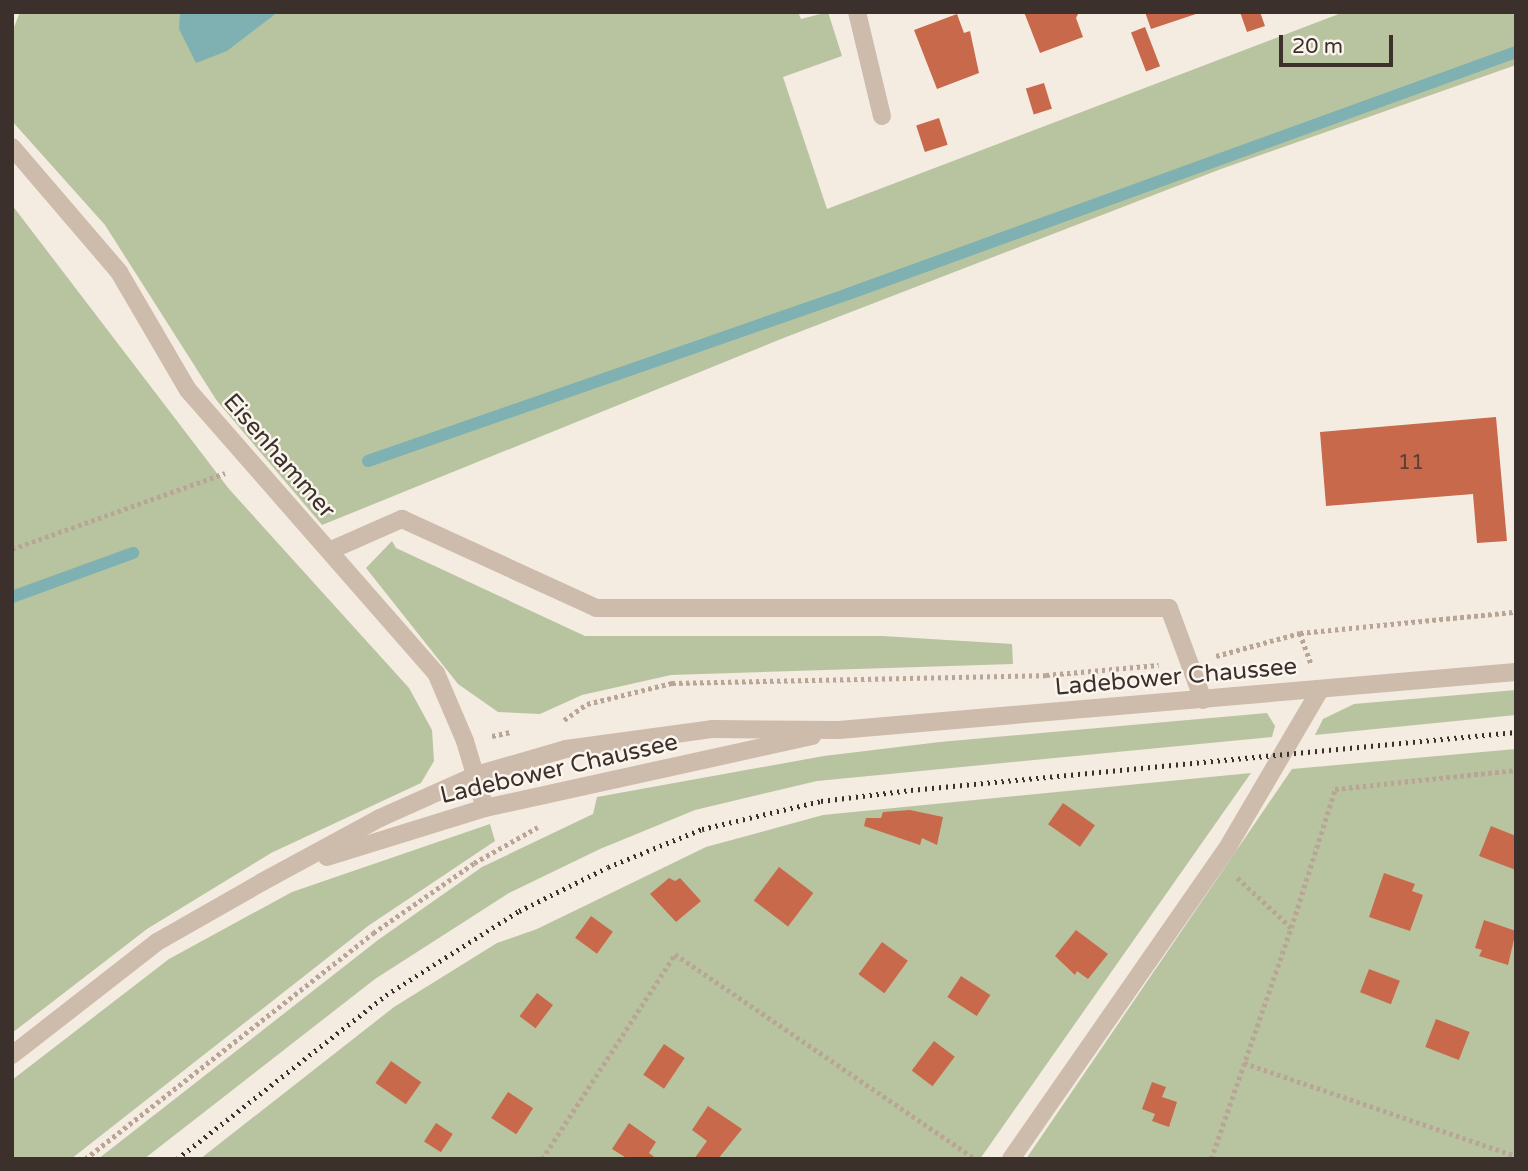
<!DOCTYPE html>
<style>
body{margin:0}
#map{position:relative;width:1528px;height:1171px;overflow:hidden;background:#f4ebe1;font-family:"Varela Round",sans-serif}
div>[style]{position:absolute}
.green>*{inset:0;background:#b8c4a0}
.water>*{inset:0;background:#7fb0b2}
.stream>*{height:12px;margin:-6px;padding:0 6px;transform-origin:6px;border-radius:6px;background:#7fb0b2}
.building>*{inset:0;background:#c8694b;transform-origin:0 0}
.path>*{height:4.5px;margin-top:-2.25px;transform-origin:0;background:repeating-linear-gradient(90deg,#b9a596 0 3.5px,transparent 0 7px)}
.minor>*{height:18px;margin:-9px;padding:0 9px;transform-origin:9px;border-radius:9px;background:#cdbbac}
.rail>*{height:5px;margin-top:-2.5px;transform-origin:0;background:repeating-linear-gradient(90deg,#3b302b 0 2px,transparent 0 7px)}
span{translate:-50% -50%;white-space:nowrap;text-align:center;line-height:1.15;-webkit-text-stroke:5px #fbf5ee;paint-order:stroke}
.number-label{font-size:21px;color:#5e3e33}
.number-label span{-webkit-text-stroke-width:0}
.street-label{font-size:24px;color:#3b302b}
.frame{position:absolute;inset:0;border:14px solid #3b302b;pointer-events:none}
.scale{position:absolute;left:1279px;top:35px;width:114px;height:32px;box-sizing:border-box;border:4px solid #3b302b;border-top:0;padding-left:9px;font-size:21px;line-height:24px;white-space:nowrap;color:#3b302b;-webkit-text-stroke:5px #fbf5ee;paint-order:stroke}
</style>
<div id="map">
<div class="green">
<i style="clip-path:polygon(20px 12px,798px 12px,801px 19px,828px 12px,842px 56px,783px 77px,827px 209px,1344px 12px,1516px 12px,1516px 65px,1221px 169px,781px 339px,322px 525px,217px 401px,105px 225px,12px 121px,12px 32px)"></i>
<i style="clip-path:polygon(12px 205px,229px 489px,409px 688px,432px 730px,434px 761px,421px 783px,271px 853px,147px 929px,12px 1033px)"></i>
<i style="clip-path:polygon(392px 541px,396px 548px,585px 636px,882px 636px,1012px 644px,1013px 664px,671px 675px,582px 695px,540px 714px,498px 712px,458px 684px,366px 568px)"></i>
<i style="clip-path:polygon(1516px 690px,1516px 715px,1315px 735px,1323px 719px,1354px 704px)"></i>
<i style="clip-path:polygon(1267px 713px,1275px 726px,1272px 737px,817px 781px,695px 810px,600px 849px,509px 893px,375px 979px,144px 1159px,98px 1159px,378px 940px,482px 867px,593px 814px,597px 797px,824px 756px,940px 742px)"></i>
<i style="clip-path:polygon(1516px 749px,1516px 1159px,1026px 1159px,1292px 769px)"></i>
<i style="clip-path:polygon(1251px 773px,980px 1159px,200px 1159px,394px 1007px,497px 943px,537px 929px,706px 847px,823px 815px)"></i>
<i style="clip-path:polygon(490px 824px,495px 841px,368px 926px,71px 1159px,12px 1159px,12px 1080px,169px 959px,292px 892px)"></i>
</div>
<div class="water">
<i style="clip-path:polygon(180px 12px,278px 12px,227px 51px,196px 63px,179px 29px)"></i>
</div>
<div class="stream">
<i style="left:368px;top:461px;width:508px;rotate:-19.18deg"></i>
<i style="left:848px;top:294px;width:710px;rotate:-19.91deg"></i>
<i style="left:12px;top:597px;width:129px;rotate:-20deg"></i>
</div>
<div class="building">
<i style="clip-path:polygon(1024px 12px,1079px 12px,1076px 18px,1083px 37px,1040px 53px)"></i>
<i style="clip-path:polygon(1145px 12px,1199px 12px,1199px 13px,1151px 29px)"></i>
<i style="clip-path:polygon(1240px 12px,1260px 12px,1265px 26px,1247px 32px)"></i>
<i style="clip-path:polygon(957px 14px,964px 33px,970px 31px,979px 73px,937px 89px,914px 30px)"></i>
<i style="left:1145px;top:27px;width:42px;height:15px;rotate:69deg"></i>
<i style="left:1044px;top:83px;width:27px;height:19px;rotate:73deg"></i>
<i style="left:939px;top:118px;width:28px;height:24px;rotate:72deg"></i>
<i style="clip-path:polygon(1496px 417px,1507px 541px,1477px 543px,1473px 494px,1326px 506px,1320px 432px)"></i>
<i style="left:1063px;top:803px;width:39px;height:26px;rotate:35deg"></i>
<i style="clip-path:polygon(910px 810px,943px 817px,937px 845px,922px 838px,920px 845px,864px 826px,866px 818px,881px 818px,883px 812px)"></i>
<i style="clip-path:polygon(1491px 826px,1516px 836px,1516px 870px,1479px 856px)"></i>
<i style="left:779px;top:867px;width:43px;height:42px;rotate:37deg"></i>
<i style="clip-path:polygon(1384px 873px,1415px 884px,1412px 891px,1423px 895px,1410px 931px,1369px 917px)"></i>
<i style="clip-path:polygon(669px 878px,675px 881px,680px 878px,701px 901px,676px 922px,650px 894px)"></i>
<i style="left:591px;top:916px;width:27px;height:27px;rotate:36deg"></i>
<i style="clip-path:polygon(1484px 920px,1516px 931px,1508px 965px,1479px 956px,1482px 950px,1475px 948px)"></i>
<i style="clip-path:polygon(1076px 930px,1108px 954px,1088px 979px,1077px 971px,1075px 975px,1055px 956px)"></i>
<i style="left:882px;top:942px;width:32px;height:40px;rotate:36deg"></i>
<i style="left:1369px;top:969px;width:33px;height:25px;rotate:21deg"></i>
<i style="left:961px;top:976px;width:35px;height:25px;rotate:33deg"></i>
<i style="left:537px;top:993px;width:20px;height:29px;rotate:37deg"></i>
<i style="left:1436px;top:1019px;width:36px;height:30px;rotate:21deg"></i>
<i style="left:934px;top:1041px;width:26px;height:37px;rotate:37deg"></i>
<i style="left:664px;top:1044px;width:25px;height:37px;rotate:34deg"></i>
<i style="left:391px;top:1061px;width:37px;height:27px;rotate:35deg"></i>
<i style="clip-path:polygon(1152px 1082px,1166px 1087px,1162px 1097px,1177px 1102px,1169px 1127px,1152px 1121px,1155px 1114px,1142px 1109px)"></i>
<i style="left:508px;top:1092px;width:30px;height:31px;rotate:33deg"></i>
<i style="clip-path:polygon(708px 1106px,742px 1129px,718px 1159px,694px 1159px,707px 1141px,692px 1130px)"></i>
<i style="left:436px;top:1123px;width:20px;height:22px;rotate:33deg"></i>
<i style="clip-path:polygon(629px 1123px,656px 1142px,649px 1153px,657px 1159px,628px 1159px,612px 1149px)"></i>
</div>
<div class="path">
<i style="left:12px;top:549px;width:226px;rotate:-19.6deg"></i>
<i style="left:1300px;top:633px;width:32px;rotate:70deg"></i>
<i style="left:1216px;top:656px;width:87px;rotate:-15.3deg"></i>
<i style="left:1300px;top:633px;width:217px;rotate:-5.6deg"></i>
<i style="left:564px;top:720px;width:28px;rotate:-35deg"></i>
<i style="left:587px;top:704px;width:88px;rotate:-13.9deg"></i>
<i style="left:672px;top:683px;width:374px;rotate:-1.2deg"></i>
<i style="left:1046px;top:675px;width:113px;rotate:-5.1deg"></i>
<i style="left:492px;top:736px;width:19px;rotate:-12deg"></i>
<i style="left:1291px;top:928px;width:146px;rotate:-72.4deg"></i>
<i style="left:1335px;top:789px;width:182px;rotate:-6deg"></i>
<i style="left:1244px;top:1063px;width:287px;rotate:18.9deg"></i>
<i style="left:85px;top:1159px;width:366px;rotate:-38.1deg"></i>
<i style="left:373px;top:933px;width:123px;rotate:-34.7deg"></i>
<i style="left:474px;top:863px;width:73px;rotate:-29.4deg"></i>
<i style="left:542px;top:1159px;width:244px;rotate:-57deg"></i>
<i style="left:675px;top:954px;width:364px;rotate:34.3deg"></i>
<i style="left:1211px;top:1159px;width:244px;rotate:-70.9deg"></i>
<i style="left:1291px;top:928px;width:74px;rotate:-137.2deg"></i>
</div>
<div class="minor">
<i style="left:857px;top:12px;width:107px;rotate:76.5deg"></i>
<i style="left:12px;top:147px;width:165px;rotate:49.4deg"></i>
<i style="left:119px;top:272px;width:137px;rotate:59.7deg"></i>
<i style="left:188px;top:390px;width:376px;rotate:48.8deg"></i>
<i style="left:436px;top:673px;width:74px;rotate:66.9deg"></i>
<i style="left:465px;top:741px;width:70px;rotate:73.4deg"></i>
<i style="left:329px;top:551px;width:80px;rotate:-23.7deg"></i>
<i style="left:402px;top:519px;width:213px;rotate:24.6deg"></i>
<i style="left:596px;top:608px;width:573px"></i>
<i style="left:1169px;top:608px;width:98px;rotate:69.7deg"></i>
<i style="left:327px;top:857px;width:165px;rotate:-17.2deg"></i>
<i style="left:485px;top:808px;width:335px;rotate:-12.4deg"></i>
<i style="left:12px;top:1055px;width:184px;rotate:-37.9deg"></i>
<i style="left:157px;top:942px;width:121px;rotate:-29.7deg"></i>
<i style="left:262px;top:882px;width:134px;rotate:-28.5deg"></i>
<i style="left:380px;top:818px;width:105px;rotate:-24.1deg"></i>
<i style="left:476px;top:775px;width:94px;rotate:-16.1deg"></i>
<i style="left:566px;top:749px;width:147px;rotate:-7.8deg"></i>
<i style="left:712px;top:729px;width:127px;rotate:0.5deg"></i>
<i style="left:839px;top:730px;width:679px;rotate:-4.9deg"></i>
<i style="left:1011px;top:1159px;width:382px;rotate:-55.2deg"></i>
<i style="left:1229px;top:845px;width:180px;rotate:-59.6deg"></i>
</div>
<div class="rail">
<i style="left:177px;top:1159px;width:266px;rotate:-38.1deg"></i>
<i style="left:386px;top:995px;width:157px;rotate:-32.3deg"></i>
<i style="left:519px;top:911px;width:99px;rotate:-26.3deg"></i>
<i style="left:608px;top:867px;width:101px;rotate:-22deg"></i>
<i style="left:702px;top:829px;width:122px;rotate:-13.2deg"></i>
<i style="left:821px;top:801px;width:91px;rotate:-7deg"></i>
<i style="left:911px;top:790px;width:608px;rotate:-5.48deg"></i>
</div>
<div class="number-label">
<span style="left:1411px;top:463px">11</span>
</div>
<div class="street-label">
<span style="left:279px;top:456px;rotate:49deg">Eisenhammer</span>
<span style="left:1176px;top:677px;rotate:-5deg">Ladebower Chaussee</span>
<span style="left:559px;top:769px;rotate:-13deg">Ladebower Chaussee</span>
</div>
<div class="frame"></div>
<div class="scale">20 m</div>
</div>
